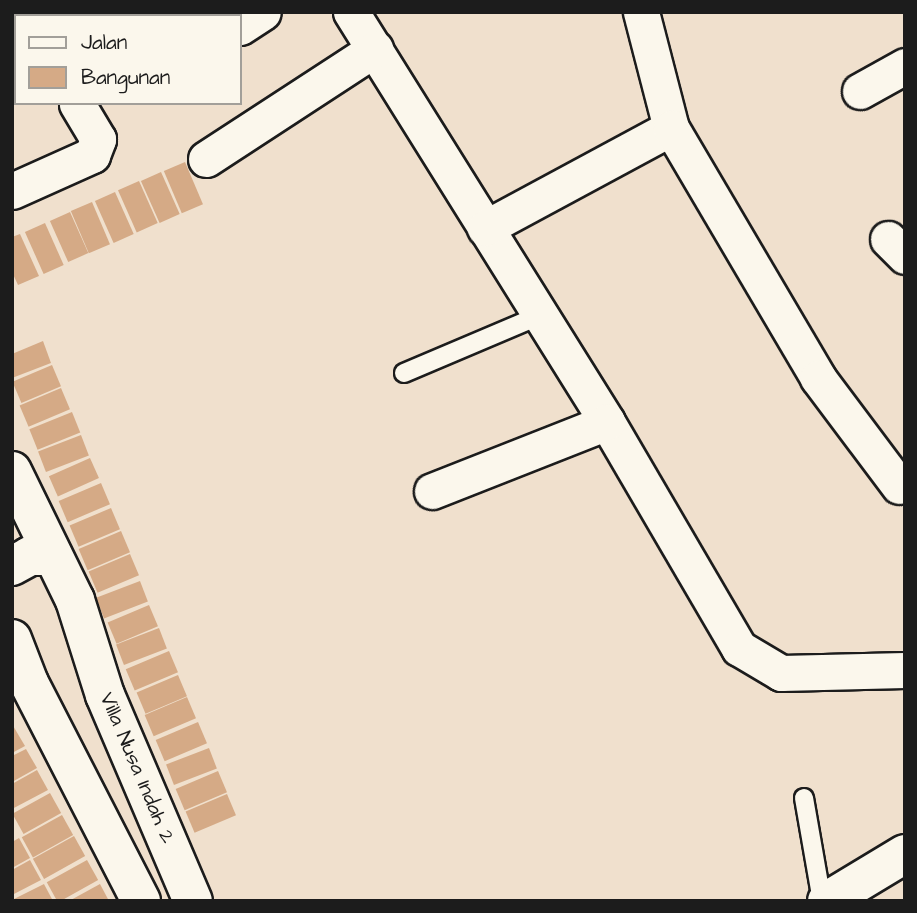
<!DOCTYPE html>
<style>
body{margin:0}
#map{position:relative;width:917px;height:913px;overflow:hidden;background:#f0e0cd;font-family:"Architects Daughter",sans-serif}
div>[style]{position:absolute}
.building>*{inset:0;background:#d5aa86;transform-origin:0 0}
.roads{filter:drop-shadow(2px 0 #1c1c1c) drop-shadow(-2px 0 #1c1c1c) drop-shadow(0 2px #1c1c1c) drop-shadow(0 -2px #1c1c1c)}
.service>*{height:18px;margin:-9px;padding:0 9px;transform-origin:9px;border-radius:9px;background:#fbf7ec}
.minor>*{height:35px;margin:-17.5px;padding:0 17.5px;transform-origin:17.5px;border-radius:17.5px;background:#fbf7ec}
.secondary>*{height:38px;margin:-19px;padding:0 19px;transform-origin:19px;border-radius:19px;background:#fbf7ec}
span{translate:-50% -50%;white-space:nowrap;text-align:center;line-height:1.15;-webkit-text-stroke:7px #fbf7ec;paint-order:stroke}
.street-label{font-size:21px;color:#1c1c1c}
.frame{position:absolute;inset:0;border:14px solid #1c1c1c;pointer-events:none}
.legend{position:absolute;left:14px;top:14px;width:228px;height:91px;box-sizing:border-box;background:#fbf7ec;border:2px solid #a29f99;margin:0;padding:9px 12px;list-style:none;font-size:21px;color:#1c1c1c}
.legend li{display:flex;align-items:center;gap:14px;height:35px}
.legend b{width:35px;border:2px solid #a29f99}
</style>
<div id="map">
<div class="building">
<i style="left:185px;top:162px;width:46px;height:23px;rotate:67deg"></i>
<i style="left:161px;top:172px;width:46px;height:22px;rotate:66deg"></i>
<i style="left:139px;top:181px;width:46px;height:23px;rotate:66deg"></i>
<i style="left:115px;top:192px;width:46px;height:22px;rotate:66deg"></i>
<i style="left:92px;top:202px;width:46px;height:23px;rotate:67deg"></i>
<i style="left:70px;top:212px;width:45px;height:22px;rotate:66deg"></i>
<i style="left:45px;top:223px;width:46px;height:22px;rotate:66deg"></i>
<i style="clip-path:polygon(20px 234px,39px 276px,18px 285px,12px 272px,12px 237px)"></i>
<i style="clip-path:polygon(43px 341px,51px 363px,12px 378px,12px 354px)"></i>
<i style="left:52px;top:365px;width:23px;height:43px;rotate:67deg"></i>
<i style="left:61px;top:388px;width:23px;height:45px;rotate:67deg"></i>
<i style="left:72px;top:412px;width:22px;height:46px;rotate:68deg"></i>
<i style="left:81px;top:435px;width:22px;height:46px;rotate:69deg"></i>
<i style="left:90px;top:458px;width:22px;height:45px;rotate:66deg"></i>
<i style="left:101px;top:483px;width:23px;height:46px;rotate:67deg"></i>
<i style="left:111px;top:508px;width:23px;height:45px;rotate:67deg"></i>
<i style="left:121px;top:531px;width:23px;height:46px;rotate:67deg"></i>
<i style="left:130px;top:554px;width:23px;height:45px;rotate:67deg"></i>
<i style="left:140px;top:581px;width:22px;height:47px;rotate:69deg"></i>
<i style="left:149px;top:605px;width:23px;height:45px;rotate:67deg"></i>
<i style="left:159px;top:628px;width:22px;height:46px;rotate:69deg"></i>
<i style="left:169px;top:651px;width:23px;height:47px;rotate:67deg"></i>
<i style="left:178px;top:675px;width:23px;height:45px;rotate:67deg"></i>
<i style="left:187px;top:697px;width:23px;height:46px;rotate:67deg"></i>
<i style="left:198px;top:722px;width:23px;height:46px;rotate:67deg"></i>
<i style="clip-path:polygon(12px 724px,25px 746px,12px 753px)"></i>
<i style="left:209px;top:748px;width:22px;height:46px;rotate:69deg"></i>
<i style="clip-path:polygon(26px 749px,37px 768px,12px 782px,12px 756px)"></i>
<i style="clip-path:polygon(37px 770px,48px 790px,12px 809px,12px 784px)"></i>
<i style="left:218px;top:771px;width:23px;height:46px;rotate:67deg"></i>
<i style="left:50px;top:793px;width:23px;height:43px;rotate:61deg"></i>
<i style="left:227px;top:794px;width:23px;height:45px;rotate:67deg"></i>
<i style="left:62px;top:815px;width:23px;height:46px;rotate:61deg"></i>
<i style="left:74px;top:836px;width:23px;height:47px;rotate:61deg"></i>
<i style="clip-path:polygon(19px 838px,30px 858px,12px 868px,12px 842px)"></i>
<i style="clip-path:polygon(30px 860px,41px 880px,12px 895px,12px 870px)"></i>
<i style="left:87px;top:860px;width:23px;height:46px;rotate:61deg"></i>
<i style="clip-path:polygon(44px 884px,53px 901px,12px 901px,12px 900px)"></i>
<i style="clip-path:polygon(100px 884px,109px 901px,69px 901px)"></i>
</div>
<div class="roads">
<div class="service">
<i style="left:404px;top:373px;width:146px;rotate:-23deg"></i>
<i style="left:804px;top:798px;width:105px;rotate:80.1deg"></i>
</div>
<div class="minor">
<i style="left:351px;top:12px;width:483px;rotate:58deg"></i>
<i style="left:607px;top:422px;width:262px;rotate:59.7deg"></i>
<i style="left:739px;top:648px;width:49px;rotate:30.8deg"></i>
<i style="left:781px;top:673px;width:124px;rotate:-1.4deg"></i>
<i style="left:641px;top:12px;width:120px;rotate:75.5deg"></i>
<i style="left:26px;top:16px;width:7px;rotate:-34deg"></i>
<i style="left:240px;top:27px;width:27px;rotate:-33deg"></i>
<i style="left:860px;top:91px;width:51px;rotate:-29.1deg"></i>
<i style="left:206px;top:159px;width:202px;rotate:-33.1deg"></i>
<i style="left:12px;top:191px;width:88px;rotate:-24.2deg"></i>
<i style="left:92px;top:155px;width:17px;rotate:-69deg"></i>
<i style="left:98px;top:139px;width:41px;rotate:-121deg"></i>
<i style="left:485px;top:228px;width:211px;rotate:-28.3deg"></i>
<i style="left:671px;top:128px;width:290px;rotate:59.5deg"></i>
<i style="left:818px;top:378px;width:135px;rotate:53.1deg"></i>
<i style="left:888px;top:239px;width:24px;rotate:45deg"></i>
<i style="left:432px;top:491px;width:188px;rotate:-21.5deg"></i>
</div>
<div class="secondary">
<i style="left:12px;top:471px;width:144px;rotate:64deg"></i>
<i style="left:75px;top:600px;width:100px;rotate:72.5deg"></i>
<i style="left:105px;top:695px;width:224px;rotate:66.9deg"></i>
<i style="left:12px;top:566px;width:21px;rotate:-29deg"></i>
<i style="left:30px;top:556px;width:23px"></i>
<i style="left:12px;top:639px;width:47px;rotate:68.9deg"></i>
<i style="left:29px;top:683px;width:245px;rotate:62.8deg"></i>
<i style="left:827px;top:901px;width:91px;rotate:-31.1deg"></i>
</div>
</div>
<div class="street-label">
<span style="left:137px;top:768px;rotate:67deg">Villa Nusa Indah 2</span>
</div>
<div class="frame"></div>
<ul class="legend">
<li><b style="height:9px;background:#fbf7ec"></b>Jalan</li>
<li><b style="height:19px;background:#d5aa86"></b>Bangunan</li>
</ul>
</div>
